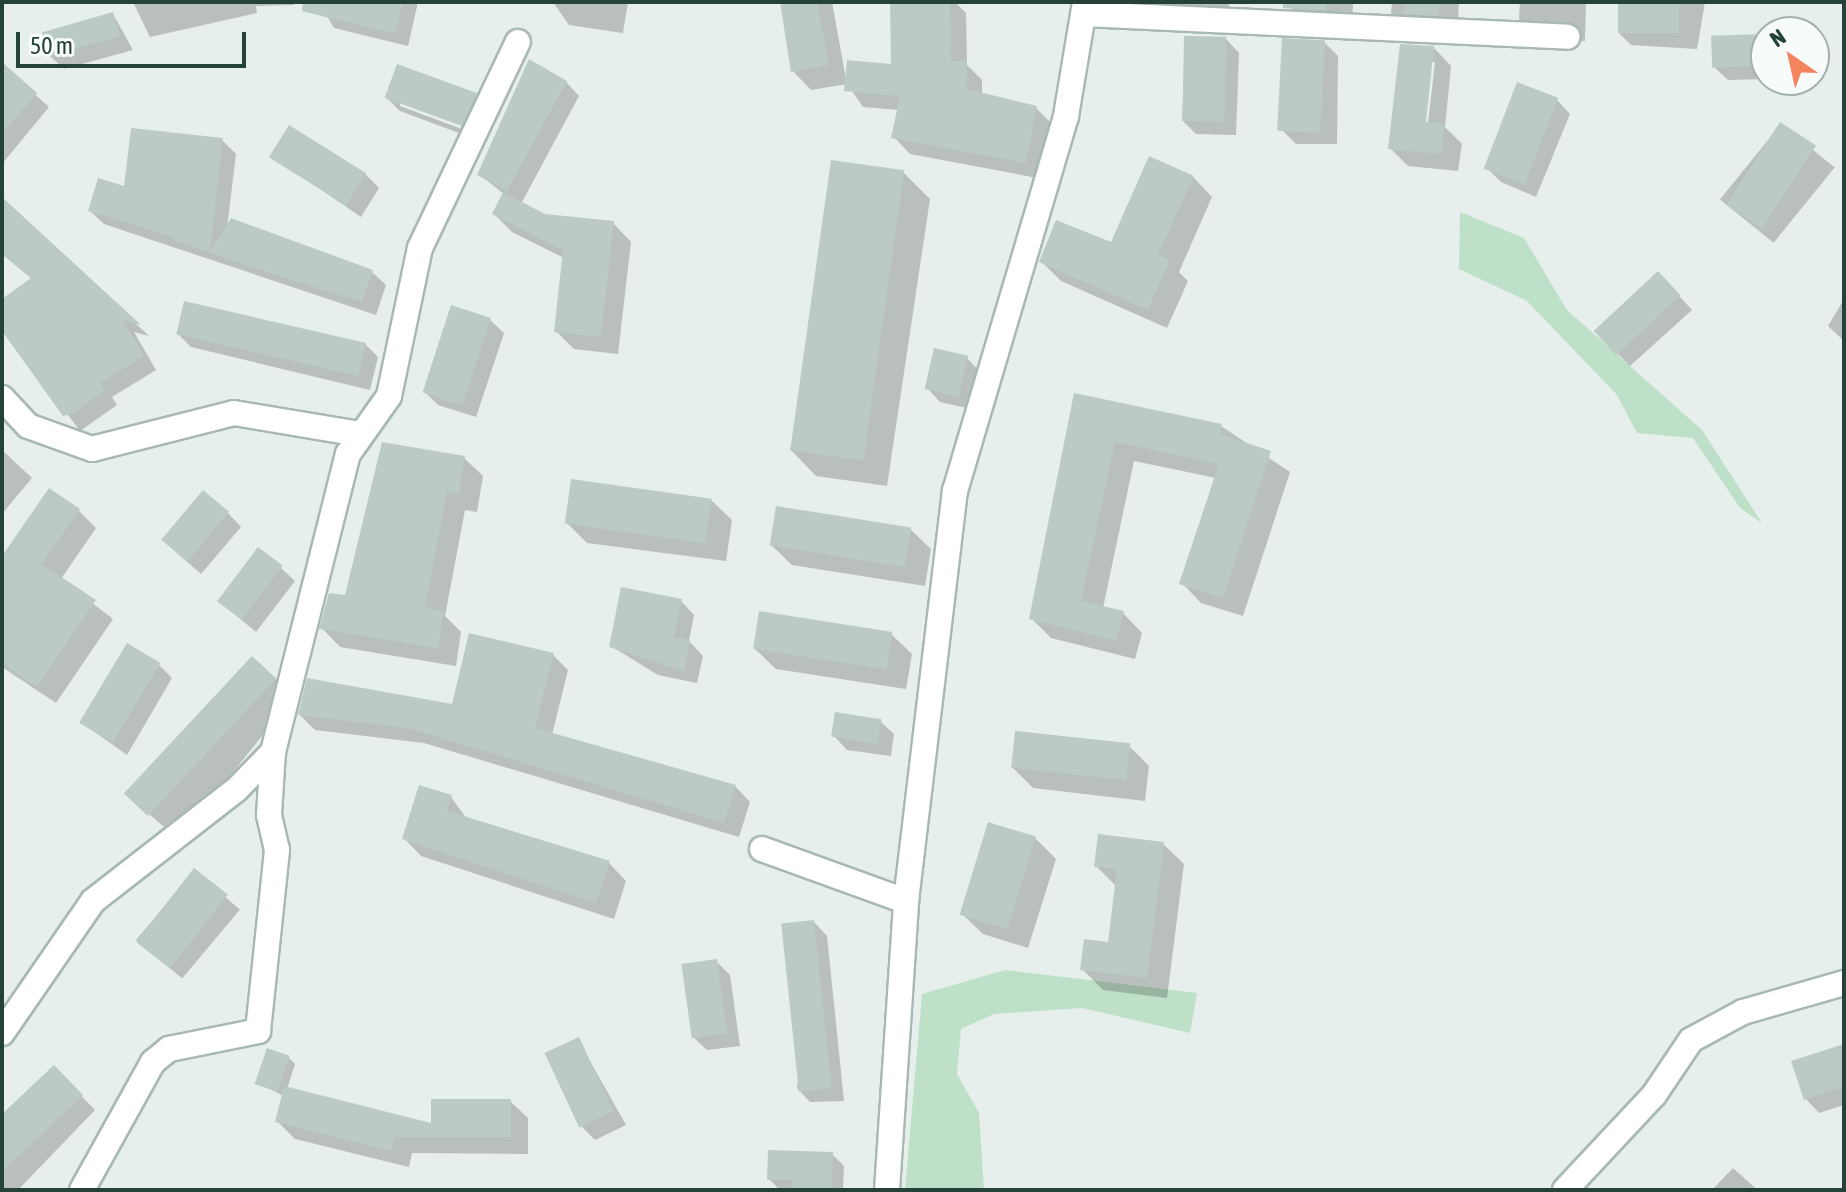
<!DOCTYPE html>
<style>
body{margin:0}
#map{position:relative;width:1846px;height:1192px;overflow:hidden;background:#e6efeb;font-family:"Asap Condensed",sans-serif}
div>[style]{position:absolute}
.green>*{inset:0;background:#bfe0c8}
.shadow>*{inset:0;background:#0003;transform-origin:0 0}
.building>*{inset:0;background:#bbcac4;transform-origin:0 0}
.roads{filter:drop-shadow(2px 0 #a8b8b2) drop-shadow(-2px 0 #a8b8b2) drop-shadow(0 2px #a8b8b2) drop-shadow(0 -2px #a8b8b2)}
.minor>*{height:24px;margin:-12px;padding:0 12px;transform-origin:12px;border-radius:12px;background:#fff}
span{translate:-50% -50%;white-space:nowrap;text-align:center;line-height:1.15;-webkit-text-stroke:6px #f7fbf9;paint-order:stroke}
.frame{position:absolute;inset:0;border:4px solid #24423a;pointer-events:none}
.north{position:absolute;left:1750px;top:16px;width:80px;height:80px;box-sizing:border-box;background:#f7fbf9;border:2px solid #a3b1ad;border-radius:50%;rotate:326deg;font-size:22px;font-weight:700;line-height:32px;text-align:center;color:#24423a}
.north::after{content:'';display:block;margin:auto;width:28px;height:36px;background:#f4845f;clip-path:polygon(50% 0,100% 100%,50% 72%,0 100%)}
.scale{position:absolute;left:16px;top:32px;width:230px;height:36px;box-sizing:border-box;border:4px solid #24423a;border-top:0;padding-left:10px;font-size:24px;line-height:28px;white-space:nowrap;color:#24423a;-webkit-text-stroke:6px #f7fbf9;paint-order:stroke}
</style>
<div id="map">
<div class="green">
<i style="clip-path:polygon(1460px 212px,1524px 238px,1567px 310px,1702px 430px,1762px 523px,1740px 508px,1693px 438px,1637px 433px,1617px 395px,1527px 301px,1459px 269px)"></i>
<i style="clip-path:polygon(1005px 970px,1197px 993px,1190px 1033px,1082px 1008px,994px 1014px,961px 1029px,957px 1074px,979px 1113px,984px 1190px,905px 1190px,922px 994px)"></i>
</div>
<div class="shadow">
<i style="clip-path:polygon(133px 2px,293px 2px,294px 5px,256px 6px,257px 13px,150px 37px)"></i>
<i style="clip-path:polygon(319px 2px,418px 2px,408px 46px,334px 28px)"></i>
<i style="clip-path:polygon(553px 2px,628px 2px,623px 33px,569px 25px)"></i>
<i style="clip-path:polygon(782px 2px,832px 2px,846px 79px,893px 66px,892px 2px,955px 2px,966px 13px,967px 65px,982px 80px,982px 95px,1036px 108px,1053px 125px,1043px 179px,910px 154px,894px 137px,899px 110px,863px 107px,847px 84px,811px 90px,793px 71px)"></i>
<i style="clip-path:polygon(1173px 2px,1229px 2px,1228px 24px,1183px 12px)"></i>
<i style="clip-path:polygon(1287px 2px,1353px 2px,1352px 30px,1307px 28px)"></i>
<i style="clip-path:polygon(1392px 2px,1459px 2px,1457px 35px,1412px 33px,1391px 13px)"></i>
<i style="clip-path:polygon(1520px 2px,1586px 2px,1585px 41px,1539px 39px,1519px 19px)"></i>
<i style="clip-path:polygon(1620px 2px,1705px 2px,1697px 49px,1631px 45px,1618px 32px)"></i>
<i style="clip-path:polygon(113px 14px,133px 50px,64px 69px,50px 56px)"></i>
<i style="clip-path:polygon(1186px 36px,1226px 39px,1239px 53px,1236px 135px,1196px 134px,1182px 120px)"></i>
<i style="clip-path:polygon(1763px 36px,1766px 79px,1728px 80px,1714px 67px)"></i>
<i style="clip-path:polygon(1325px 43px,1338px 56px,1337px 144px,1296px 144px,1282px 130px)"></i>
<i style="clip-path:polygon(evenodd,1434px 48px,1451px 66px,1445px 127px,1462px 144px,1458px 171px,1408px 166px,1390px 148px,1434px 48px,1431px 62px,1435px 62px,1427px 132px,1423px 132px,1431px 62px)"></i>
<i style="clip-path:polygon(2px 65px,49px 107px,2px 164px)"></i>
<i style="clip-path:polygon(566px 82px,579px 96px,521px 204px,544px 216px,613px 223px,631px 242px,618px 354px,574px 349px,556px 331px,564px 258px,512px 232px,494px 214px,504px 194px,480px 175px)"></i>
<i style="clip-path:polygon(evenodd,476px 95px,489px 108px,475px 139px,400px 111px,387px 98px,476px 95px,400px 102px,471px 128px,470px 132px,400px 106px,400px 102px)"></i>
<i style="clip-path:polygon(1557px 100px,1570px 114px,1536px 197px,1501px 182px,1488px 169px)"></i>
<i style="left:1781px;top:124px;width:69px;height:97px;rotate:39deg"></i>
<i style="clip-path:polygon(222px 140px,236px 154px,227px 228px,372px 272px,386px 285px,376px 315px,104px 224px,90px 211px)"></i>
<i style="clip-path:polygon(272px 156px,365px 174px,379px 188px,361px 217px)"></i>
<i style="clip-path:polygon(903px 172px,930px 199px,887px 486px,816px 476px,790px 449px)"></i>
<i style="clip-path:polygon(1193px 177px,1212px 197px,1179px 272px,1188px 281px,1167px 328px,1061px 281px,1041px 261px,1112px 244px)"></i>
<i style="clip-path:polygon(11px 208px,149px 336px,134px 332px,156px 370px,112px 397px,117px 405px,80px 431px,2px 327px,2px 302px,33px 280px,2px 254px,2px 219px)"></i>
<i style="clip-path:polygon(1671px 287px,1692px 310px,1630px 366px,1617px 353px)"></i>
<i style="clip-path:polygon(1844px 299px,1844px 341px,1828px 326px)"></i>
<i style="clip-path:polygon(490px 320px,504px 333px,476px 417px,438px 405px,424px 391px)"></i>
<i style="clip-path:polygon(177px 333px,365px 344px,378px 357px,370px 390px,191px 347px)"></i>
<i style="clip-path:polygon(967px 358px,980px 372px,971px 409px,940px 402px,927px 388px)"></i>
<i style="clip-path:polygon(1076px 395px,1221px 426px,1290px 472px,1243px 616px,1201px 603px,1182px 583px,1216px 478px,1134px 461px,1103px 608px,1123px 613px,1142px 633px,1135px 659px,1051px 638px,1031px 618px)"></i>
<i style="clip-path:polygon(2px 450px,32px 478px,2px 514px)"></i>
<i style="clip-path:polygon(464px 458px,483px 476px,477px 512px,465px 510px,445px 616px,461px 632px,456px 666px,340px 647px,322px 628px)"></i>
<i style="clip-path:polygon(711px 500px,732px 520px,726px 561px,587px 543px,567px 523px)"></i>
<i style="clip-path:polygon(78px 510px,96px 528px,61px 579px,113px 619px,56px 703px,2px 667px,2px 559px)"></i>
<i style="clip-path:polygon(228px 513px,241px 527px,201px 574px,177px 553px)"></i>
<i style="clip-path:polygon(910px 529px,931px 549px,925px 586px,792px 565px,771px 545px)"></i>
<i style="clip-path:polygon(281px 568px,295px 581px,256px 632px,219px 601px)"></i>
<i style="clip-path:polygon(681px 601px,694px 615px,689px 641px,703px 656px,697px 683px,658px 675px,611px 646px)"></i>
<i style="clip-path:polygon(891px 634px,912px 654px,906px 689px,776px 669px,755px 649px)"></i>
<i style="clip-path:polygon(553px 655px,568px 670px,552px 735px,735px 786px,750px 802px,739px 837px,424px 743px,315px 730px,300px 715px,454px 706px)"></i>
<i style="clip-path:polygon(158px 664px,172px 678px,127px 755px,82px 723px)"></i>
<i style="clip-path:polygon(275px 679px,293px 697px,179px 840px,133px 800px)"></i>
<i style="clip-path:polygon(880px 721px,894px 734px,891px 756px,847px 750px,834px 736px)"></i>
<i style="clip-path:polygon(1129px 746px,1149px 766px,1145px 801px,1033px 788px,1012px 767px)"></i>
<i style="clip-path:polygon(451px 797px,467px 819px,609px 863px,626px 881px,614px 919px,421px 856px,404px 838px)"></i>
<i style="clip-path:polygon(1035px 838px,1056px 859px,1028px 948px,983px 934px,962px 914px)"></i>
<i style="clip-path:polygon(1163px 844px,1184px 864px,1167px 998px,1103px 990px,1082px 969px,1110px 944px,1117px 887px,1096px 866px)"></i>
<i style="left:194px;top:871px;width:60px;height:90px;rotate:40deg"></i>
<i style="clip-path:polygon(814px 922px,827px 936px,844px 1101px,810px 1102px,797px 1088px)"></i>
<i style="clip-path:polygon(716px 961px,730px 975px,740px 1046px,707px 1050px,693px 1037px)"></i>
<i style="clip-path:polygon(578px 1040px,626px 1125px,595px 1140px,581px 1126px)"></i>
<i style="clip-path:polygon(1844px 1046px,1844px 1105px,1819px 1113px,1806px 1099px)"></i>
<i style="clip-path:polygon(289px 1058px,295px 1064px,287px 1089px,433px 1125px,510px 1101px,528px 1118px,528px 1154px,412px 1153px,409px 1167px,295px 1139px,277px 1121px,284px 1096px,257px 1083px)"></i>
<i style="clip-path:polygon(54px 1068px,95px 1110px,18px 1190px,2px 1190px,2px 1121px)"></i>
<i style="clip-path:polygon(832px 1154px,844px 1166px,843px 1190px,780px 1190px,769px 1179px)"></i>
<i style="clip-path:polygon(1733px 1168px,1753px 1186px,1757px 1190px,1712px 1190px)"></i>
</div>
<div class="building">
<i style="clip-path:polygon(303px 2px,403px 2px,395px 34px,302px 11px)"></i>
<i style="clip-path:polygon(780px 2px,817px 2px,829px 65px,791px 72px)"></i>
<i style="clip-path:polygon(890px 2px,950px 2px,951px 61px,966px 61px,967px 89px,1037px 106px,1026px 163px,891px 138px,900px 96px,844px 91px,847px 60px,891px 64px)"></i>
<i style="clip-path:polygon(1283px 2px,1326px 2px,1326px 10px,1283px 8px)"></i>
<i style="clip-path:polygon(1405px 2px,1439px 2px,1438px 16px,1403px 14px)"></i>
<i style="left:1618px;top:2px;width:61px;height:31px"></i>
<i style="left:113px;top:12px;width:25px;height:74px;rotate:74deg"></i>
<i style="left:1764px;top:34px;width:32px;height:53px;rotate:88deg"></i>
<i style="left:1184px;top:36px;width:42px;height:85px;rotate:1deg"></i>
<i style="left:1282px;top:38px;width:43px;height:93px;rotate:3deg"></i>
<i style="clip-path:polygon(1400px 44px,1434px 46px,1426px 122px,1445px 124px,1441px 154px,1388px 149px)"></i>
<i style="clip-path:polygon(529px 59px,567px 81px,507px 191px,477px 175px)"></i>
<i style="clip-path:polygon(2px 62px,37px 93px,2px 134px)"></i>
<i style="left:397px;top:64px;width:85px;height:36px;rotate:20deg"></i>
<i style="left:1517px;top:82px;width:44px;height:93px;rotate:21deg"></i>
<i style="left:1780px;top:122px;width:43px;height:99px;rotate:33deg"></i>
<i style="left:289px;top:125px;width:91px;height:38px;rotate:32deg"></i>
<i style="clip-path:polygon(131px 128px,223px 138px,210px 252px,231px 218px,373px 270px,362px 302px,242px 264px,172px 239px,173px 237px,88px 211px,98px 178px,124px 186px)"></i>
<i style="clip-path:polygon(1149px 156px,1194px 176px,1158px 255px,1170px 260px,1148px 310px,1039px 262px,1056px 220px,1111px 242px)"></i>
<i style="left:831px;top:160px;width:74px;height:293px;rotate:8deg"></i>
<i style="clip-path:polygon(503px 192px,545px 214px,614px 221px,601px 337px,554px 332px,563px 250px,492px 214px)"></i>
<i style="clip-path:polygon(2px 197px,141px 325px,123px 320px,144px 356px,100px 383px,105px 390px,74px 413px,63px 416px,2px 331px,2px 299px,31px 278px,2px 254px)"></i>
<i style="left:1658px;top:271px;width:33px;height:88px;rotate:47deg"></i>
<i style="left:184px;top:301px;width:187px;height:34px;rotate:13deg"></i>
<i style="left:451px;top:305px;width:42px;height:92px;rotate:18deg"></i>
<i style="left:934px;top:348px;width:35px;height:42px;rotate:13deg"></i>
<i style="clip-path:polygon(1074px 393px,1222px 424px,1220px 434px,1271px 451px,1223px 598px,1179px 584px,1219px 464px,1115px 442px,1081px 601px,1124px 611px,1116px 641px,1029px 619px)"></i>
<i style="clip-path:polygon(382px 442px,465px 456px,459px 494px,447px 492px,425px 608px,444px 611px,438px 648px,319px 629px,329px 593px,345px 595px)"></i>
<i style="left:571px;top:479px;width:142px;height:45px;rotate:8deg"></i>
<i style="clip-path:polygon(49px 488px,80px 509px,42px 564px,96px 600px,37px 687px,2px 663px,2px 556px)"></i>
<i style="left:203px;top:490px;width:34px;height:65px;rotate:40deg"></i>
<i style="left:776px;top:506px;width:137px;height:40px;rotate:9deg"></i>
<i style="left:258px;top:547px;width:31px;height:68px;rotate:37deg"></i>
<i style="clip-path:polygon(621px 587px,682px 599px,674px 637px,690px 640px,684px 671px,609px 647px)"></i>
<i style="left:759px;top:611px;width:135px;height:38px;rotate:9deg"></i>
<i style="clip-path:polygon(469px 633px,554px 653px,535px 728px,736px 785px,724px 823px,407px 728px,298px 715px,307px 678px,452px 704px)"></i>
<i style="left:127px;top:643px;width:39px;height:93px;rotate:31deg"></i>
<i style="left:252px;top:656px;width:33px;height:188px;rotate:43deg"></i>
<i style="left:835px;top:712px;width:47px;height:25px;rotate:9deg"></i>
<i style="left:1015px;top:731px;width:116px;height:37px;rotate:6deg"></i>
<i style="clip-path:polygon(419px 785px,452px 795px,447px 811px,610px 861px,596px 903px,402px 839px)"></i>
<i style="left:988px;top:822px;width:50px;height:97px;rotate:17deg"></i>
<i style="clip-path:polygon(1098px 834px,1164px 842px,1147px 978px,1080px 970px,1084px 939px,1108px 942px,1117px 869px,1094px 867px)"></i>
<i style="left:194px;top:868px;width:43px;height:94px;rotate:38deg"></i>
<i style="left:814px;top:920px;width:169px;height:33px;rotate:84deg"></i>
<i style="left:717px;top:959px;width:75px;height:36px;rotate:82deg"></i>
<i style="left:579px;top:1037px;width:82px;height:38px;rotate:65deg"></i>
<i style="clip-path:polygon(1844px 1044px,1844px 1087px,1804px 1100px,1791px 1061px)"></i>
<i style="left:267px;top:1048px;width:24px;height:38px;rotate:19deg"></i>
<i style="clip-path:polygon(54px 1065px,83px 1095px,2px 1172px,2px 1114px)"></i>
<i style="clip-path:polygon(284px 1086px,431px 1123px,431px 1099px,511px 1099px,511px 1137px,395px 1137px,391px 1151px,275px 1122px)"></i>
<i style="clip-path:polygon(768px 1150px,833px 1152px,831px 1190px,791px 1190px,792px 1180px,767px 1180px)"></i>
</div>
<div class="roads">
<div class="minor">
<i style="left:1085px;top:14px;width:483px;rotate:2.7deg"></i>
<i style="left:2px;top:398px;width:38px;rotate:47deg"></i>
<i style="left:28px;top:426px;width:68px;rotate:19.8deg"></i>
<i style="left:92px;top:449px;width:146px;rotate:-14.2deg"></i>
<i style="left:234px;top:413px;width:128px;rotate:9.5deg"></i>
<i style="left:762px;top:849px;width:153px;rotate:19.9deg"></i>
<i style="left:2px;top:1033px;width:160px;rotate:-55.4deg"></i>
<i style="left:93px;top:901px;width:182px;rotate:-37.9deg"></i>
<i style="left:237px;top:789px;width:52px;rotate:-45.8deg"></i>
<i style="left:273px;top:752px;width:307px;rotate:-75.9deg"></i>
<i style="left:348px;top:454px;width:71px;rotate:-54.7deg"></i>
<i style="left:389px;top:396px;width:151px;rotate:-78.2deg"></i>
<i style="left:420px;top:248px;width:228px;rotate:-64.6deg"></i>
<i style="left:82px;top:1190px;width:146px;rotate:-61deg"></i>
<i style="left:153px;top:1062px;width:21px;rotate:-39deg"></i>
<i style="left:169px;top:1049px;width:91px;rotate:-11.4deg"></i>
<i style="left:258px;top:1031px;width:182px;rotate:-84deg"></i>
<i style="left:277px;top:850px;width:36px;rotate:-103deg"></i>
<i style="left:269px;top:815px;width:63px;rotate:-86.4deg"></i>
<i style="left:887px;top:1190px;width:290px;rotate:-86.2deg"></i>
<i style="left:906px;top:901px;width:413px;rotate:-83.2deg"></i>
<i style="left:955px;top:491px;width:391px;rotate:-73.5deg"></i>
<i style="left:1066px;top:116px;width:116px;rotate:-80.5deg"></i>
<i style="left:1565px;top:1190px;width:130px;rotate:-46.9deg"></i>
<i style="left:1654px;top:1095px;width:66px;rotate:-56.1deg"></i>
<i style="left:1691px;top:1040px;width:59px;rotate:-28.3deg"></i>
<i style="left:1743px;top:1012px;width:105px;rotate:-16deg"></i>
</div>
</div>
<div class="frame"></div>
<div class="north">N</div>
<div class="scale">50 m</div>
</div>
